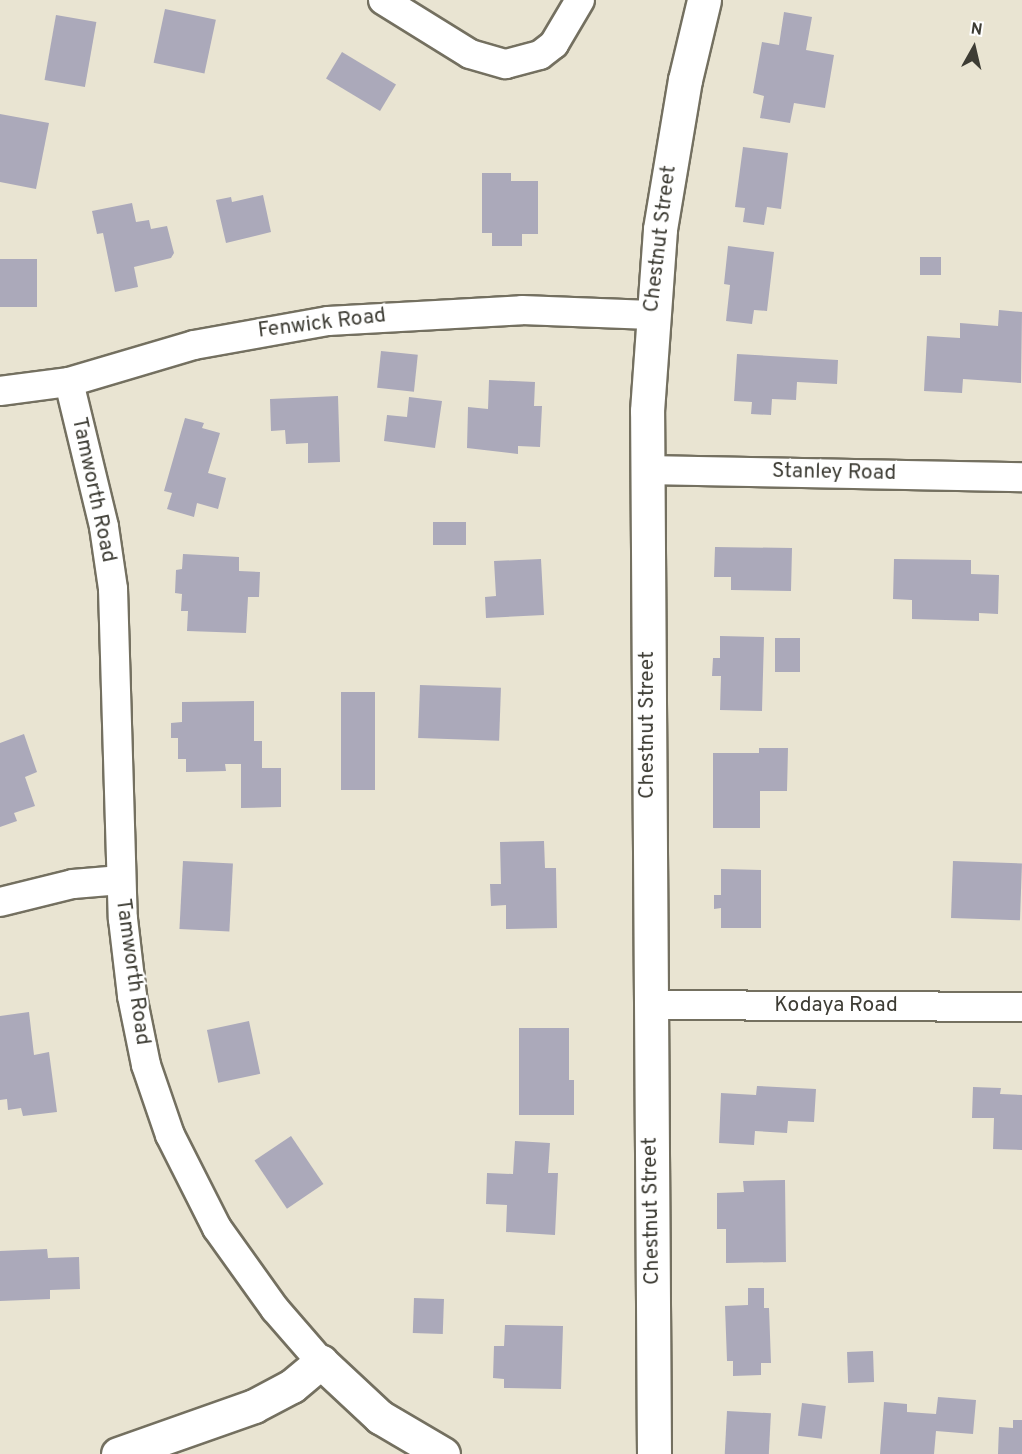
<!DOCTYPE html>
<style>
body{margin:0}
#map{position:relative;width:1022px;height:1454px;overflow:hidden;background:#e9e4d2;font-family:Overpass,sans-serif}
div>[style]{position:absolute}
.building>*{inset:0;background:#aba9ba;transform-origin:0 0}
.roads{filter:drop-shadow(2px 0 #747060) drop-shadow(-2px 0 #747060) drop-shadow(0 2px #747060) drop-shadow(0 -2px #747060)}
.minor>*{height:28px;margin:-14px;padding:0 14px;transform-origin:14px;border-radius:14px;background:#fff}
.tertiary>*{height:33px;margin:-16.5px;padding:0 16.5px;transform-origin:16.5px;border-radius:16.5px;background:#fff}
.secondary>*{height:33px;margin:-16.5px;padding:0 16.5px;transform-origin:16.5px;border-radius:16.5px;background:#fff}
span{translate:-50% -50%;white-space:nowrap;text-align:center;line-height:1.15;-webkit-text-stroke:4.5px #fff;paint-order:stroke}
.street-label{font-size:21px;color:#3d3c34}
.north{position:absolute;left:944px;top:18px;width:60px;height:60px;-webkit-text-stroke:4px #fff;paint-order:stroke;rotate:8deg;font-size:16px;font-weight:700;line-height:24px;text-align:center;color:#3d3c34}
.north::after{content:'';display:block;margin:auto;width:21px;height:27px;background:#3d3c34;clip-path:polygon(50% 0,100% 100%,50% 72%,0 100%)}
</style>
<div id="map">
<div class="building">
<i style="left:165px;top:9px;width:52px;height:55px;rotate:12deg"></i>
<i style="clip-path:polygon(784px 12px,812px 17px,806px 50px,834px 55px,825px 108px,794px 103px,790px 123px,760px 118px,764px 96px,753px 93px,762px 42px,779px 45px)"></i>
<i style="left:56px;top:15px;width:41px;height:66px;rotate:10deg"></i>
<i style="left:342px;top:52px;width:63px;height:31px;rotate:31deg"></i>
<i style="clip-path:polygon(0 114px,49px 123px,36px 189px,0 182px)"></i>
<i style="clip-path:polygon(743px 147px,788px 153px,781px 209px,767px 207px,764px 225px,743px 222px,745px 208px,735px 207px)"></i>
<i style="clip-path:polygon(482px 173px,511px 173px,511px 181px,538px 181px,538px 234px,522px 234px,522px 246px,492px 246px,492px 233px,482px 233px)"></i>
<i style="clip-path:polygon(263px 195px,271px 232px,226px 243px,216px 200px,231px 197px,232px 202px)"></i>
<i style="clip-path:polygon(132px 203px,136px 222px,149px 220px,151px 229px,167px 226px,174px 253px,171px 258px,134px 267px,138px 287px,115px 292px,103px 233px,97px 234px,92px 211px)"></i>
<i style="clip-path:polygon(728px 246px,774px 252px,767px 311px,754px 310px,752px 324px,726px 321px,730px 285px,724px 284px)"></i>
<i style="left:920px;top:257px;width:21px;height:18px"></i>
<i style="left:0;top:259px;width:37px;height:48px"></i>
<i style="clip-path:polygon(999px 310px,1022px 312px,1021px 383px,963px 379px,962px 393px,924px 391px,927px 336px,960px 338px,960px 323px,998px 326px)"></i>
<i style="left:381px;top:351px;width:37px;height:37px;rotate:6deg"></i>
<i style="clip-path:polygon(737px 354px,838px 360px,837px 384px,797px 382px,796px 400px,772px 399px,771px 415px,751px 414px,752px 402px,734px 401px)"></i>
<i style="clip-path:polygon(489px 380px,535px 382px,534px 406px,542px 406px,540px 447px,518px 446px,518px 454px,467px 448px,468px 407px,488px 409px)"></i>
<i style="clip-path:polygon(338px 396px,340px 462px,308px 463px,308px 443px,286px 444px,285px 430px,271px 431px,270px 399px)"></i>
<i style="clip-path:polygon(409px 397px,442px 401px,435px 448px,384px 441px,387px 415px,407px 417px)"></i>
<i style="clip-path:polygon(185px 418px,204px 423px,202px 428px,220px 433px,208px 473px,226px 478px,218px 509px,197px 503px,194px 517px,167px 509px,172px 493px,164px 491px)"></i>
<i style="left:466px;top:522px;width:23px;height:33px;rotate:90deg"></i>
<i style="clip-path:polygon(715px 547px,792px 548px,791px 591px,731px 590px,731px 577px,714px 577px)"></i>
<i style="clip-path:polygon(183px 554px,239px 557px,239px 571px,260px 572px,259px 597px,248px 597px,246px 633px,187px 631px,188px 611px,181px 611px,182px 594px,175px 593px,176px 570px,182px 569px)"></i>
<i style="clip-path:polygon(541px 559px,544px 615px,486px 618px,485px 597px,496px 596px,494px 561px)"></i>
<i style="clip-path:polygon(894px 559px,971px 560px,971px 574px,999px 575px,998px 614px,979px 613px,979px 621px,912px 619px,912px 600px,893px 599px)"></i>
<i style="clip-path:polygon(720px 636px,764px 637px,762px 711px,720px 710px,721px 676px,712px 676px,713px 658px,720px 658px)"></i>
<i style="left:775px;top:638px;width:25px;height:34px"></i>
<i style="left:420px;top:685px;width:81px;height:53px;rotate:2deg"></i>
<i style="left:341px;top:692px;width:34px;height:98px"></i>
<i style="clip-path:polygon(254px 701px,254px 741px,262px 741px,262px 768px,281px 768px,281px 807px,241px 808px,241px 764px,225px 764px,226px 771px,186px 772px,186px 759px,178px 759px,178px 738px,171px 738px,171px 723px,182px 722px,182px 702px)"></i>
<i style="clip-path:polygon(24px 734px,37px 772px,25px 777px,35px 806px,14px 813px,17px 821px,0 827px,0 743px)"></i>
<i style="clip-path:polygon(759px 748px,788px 748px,787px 791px,760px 791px,760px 828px,713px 828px,713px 753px,759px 753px)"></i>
<i style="clip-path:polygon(544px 841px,545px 868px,556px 868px,557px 928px,506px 929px,506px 905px,491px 906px,490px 884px,501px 884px,500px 842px)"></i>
<i style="left:183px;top:861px;width:50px;height:68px;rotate:3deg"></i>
<i style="left:953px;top:861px;width:69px;height:57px;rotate:2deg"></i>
<i style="clip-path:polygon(721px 869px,761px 870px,761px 928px,721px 928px,721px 908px,714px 909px,714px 895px,721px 895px)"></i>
<i style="clip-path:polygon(29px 1012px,34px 1055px,49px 1052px,57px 1112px,23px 1116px,21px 1108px,8px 1110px,7px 1099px,0 1100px,0 1016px)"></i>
<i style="left:249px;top:1021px;width:54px;height:43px;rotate:78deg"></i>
<i style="clip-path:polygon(519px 1028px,569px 1028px,569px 1080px,574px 1080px,574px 1115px,519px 1115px)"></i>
<i style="clip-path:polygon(757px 1086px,816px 1089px,814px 1122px,788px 1121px,787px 1133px,755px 1131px,754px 1145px,719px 1143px,721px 1093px,756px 1095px)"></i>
<i style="clip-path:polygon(973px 1087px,1001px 1088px,1000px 1094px,1022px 1095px,1022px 1150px,993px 1149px,994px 1118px,972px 1118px)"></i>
<i style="left:291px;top:1136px;width:58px;height:44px;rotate:56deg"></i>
<i style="clip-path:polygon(515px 1141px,550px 1143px,548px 1173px,558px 1173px,555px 1235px,506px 1232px,507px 1205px,486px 1204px,487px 1173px,513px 1174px)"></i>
<i style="clip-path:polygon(785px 1180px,786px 1262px,726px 1263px,726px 1229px,717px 1229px,717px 1193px,744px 1192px,743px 1181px)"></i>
<i style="clip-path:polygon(47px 1249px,48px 1258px,79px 1257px,80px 1289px,50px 1290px,50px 1299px,0 1301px,0 1251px)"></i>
<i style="clip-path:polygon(748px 1288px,764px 1288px,764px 1308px,769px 1308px,771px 1363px,761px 1363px,761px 1375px,733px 1376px,733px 1361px,727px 1361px,725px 1306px,748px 1305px)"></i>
<i style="left:414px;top:1298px;width:30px;height:35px;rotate:2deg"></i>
<i style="clip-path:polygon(505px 1325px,563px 1326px,561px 1389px,504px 1388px,504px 1379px,493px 1378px,494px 1346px,504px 1346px)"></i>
<i style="left:873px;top:1351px;width:31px;height:26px;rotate:88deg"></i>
<i style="clip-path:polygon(938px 1397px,976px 1400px,973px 1434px,936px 1431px,934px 1454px,880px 1454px,884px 1402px,907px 1404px,907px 1412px,936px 1414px)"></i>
<i style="left:802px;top:1403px;width:24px;height:33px;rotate:7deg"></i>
<i style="left:727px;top:1411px;width:44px;height:43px;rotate:3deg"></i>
<i style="clip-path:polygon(1013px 1420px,1022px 1420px,1022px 1454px,998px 1454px,999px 1427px,1013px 1428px)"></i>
</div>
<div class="roads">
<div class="minor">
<i style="left:383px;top:0;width:102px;rotate:31.8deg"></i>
<i style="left:470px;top:54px;width:37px;rotate:16deg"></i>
<i style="left:506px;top:64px;width:35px;rotate:-15deg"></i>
<i style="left:540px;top:55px;width:18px;rotate:-38deg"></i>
<i style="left:554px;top:44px;width:51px;rotate:-59.4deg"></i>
<i style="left:69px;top:382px;width:149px;rotate:76.4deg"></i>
<i style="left:104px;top:527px;width:63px;rotate:81.7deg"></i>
<i style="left:113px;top:589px;width:330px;rotate:88.3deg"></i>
<i style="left:123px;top:919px;width:78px;rotate:83.3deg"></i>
<i style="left:132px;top:996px;width:70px;rotate:78.5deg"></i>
<i style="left:146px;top:1065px;width:74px;rotate:71.1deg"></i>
<i style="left:170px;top:1135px;width:104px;rotate:63.2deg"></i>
<i style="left:217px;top:1228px;width:100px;rotate:54.4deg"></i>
<i style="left:275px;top:1309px;width:70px;rotate:49deg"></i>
<i style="left:0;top:391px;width:70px;rotate:-7.4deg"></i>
<i style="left:69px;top:382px;width:130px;rotate:-16.5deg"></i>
<i style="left:194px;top:345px;width:136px;rotate:-10.2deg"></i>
<i style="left:328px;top:321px;width:194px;rotate:-3.2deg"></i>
<i style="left:522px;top:310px;width:129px;rotate:2.2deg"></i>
<i style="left:647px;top:470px;width:375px;rotate:1.1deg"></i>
<i style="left:0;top:902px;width:75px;rotate:-13.9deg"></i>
<i style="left:73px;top:884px;width:48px;rotate:-4.8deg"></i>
<i style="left:650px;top:1005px;width:372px;rotate:0.3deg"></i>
</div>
<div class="tertiary">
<i style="left:118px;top:1454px;width:144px;rotate:-19.4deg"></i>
<i style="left:254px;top:1406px;width:43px;rotate:-27.8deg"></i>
<i style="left:292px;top:1386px;width:38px;rotate:-40deg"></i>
<i style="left:321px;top:1362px;width:81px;rotate:43deg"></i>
<i style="left:380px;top:1417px;width:73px;rotate:30.4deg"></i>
</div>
<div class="secondary">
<i style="left:654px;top:1454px;width:1043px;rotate:-90.38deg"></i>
<i style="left:647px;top:411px;width:182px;rotate:-85.9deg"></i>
<i style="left:660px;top:229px;width:151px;rotate:-80.5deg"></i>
<i style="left:685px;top:80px;width:82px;rotate:-76.6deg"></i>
</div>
</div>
<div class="street-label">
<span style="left:661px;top:239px;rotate:-83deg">Chestnut Street</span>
<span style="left:322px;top:324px;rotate:-7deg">Fenwick Road</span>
<span style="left:834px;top:473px;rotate:1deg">Stanley Road</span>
<span style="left:93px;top:490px;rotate:78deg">Tamworth Road</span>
<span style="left:648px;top:725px;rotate:-90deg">Chestnut Street</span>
<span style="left:132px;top:972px;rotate:82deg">Tamworth Road</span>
<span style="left:836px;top:1006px">Kodaya Road</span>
<span style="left:652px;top:1211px;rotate:-91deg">Chestnut Street</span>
</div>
<div class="north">N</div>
</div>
